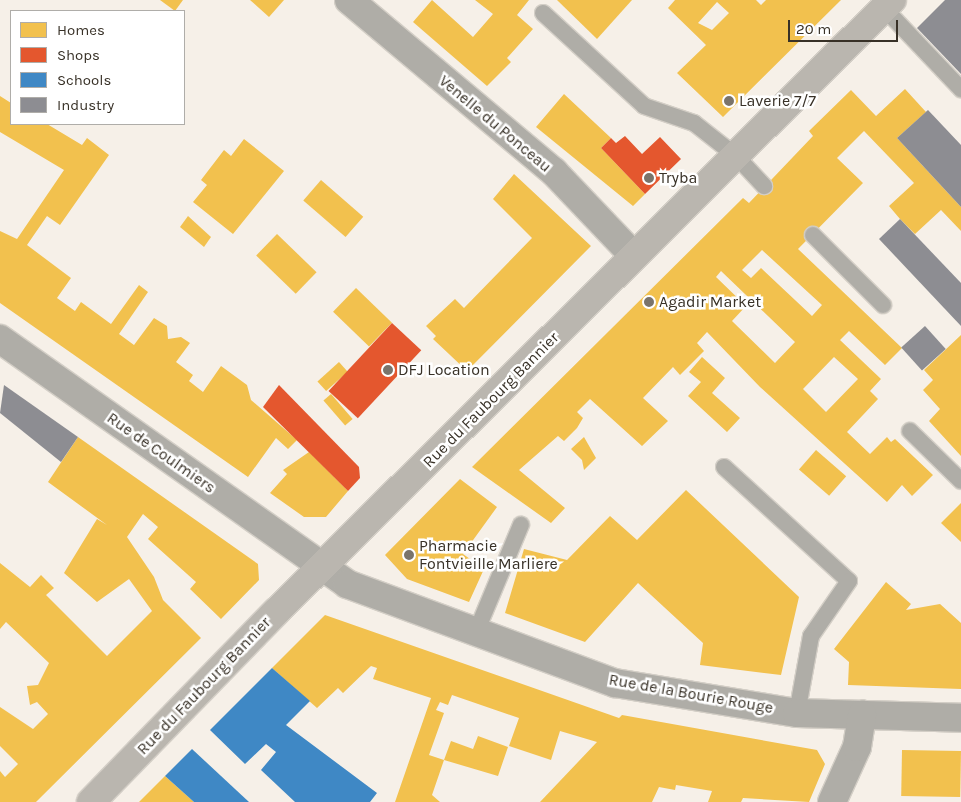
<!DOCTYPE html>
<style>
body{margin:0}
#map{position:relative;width:961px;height:802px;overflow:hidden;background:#f6f0e8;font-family:Karla,sans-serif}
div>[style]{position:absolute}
.homes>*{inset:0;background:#f2c14e;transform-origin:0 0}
.shops>*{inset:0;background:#e4572e;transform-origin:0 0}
.schools>*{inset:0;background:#3f88c5}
.industry>*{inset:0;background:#8d8d92;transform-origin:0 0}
.roads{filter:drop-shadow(1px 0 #d3cec6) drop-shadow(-1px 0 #d3cec6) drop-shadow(0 1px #d3cec6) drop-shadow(0 -1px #d3cec6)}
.service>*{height:16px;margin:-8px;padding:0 8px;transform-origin:8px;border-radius:8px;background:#afada7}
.minor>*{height:28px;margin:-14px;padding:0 14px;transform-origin:14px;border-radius:14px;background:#afada7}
.secondary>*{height:28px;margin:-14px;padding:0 14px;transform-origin:14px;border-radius:14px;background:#bab6af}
.dots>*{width:14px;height:14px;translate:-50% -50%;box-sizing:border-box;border:2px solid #fff;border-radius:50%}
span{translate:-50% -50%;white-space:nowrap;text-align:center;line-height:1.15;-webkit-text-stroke:5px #fff;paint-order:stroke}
.poi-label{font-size:16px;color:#383127}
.left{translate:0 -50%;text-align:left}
.street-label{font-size:16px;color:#383127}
.legend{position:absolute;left:10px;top:10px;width:175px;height:115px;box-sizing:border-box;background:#fff;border:1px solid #afada9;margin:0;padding:6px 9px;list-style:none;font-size:15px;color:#383127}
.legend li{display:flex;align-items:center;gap:10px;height:25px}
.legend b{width:25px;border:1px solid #afada9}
.scale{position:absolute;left:788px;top:20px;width:110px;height:22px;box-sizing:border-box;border:2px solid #383127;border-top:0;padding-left:6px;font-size:15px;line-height:18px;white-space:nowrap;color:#383127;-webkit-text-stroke:4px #fff;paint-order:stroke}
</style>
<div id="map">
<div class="homes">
<i style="clip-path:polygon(160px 0,183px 0,175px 11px)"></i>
<i style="clip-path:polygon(250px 0,284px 0,269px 17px)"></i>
<i style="clip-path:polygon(432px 0,473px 37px,493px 14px,475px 0,529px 0,517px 15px,533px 29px,507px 58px,511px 62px,487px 86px,413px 22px)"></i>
<i style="clip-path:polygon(557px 0,632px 0,597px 39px)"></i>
<i style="clip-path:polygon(evenodd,675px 0,756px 0,761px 5px,766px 0,841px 0,723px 117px,677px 73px,706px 45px,668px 8px,675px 0,717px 2px,729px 13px,712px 30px,698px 23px,717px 2px)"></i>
<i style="clip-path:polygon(evenodd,905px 89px,926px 112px,897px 138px,961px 207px,961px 231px,941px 210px,915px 234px,900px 219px,889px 206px,914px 183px,864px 131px,837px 158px,863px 183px,798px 249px,902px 348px,885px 365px,849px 331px,840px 340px,881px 379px,870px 391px,878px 399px,847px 432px,870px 454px,887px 437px,891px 442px,895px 439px,933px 475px,912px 496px,902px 485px,887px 502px,760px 387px,707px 332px,697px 343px,704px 351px,680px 375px,673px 367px,643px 398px,668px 421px,642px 446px,590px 399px,577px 412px,583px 418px,577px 428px,564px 441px,558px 436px,519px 470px,565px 508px,551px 523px,472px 467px,743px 198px,749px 203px,813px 136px,809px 131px,851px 90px,876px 116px,905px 89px,762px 250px,822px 305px,812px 316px,761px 268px,751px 278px,742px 270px,762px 250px,905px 89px,721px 271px,795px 342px,775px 363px,732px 321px,746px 306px,716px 277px,721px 271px,905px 89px,834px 357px,858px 379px,826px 412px,803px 389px,834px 357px)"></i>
<i style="clip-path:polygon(564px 94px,611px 138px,601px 148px,645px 194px,633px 206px,536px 127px)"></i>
<i style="clip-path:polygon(0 96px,11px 103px,11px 124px,47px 124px,82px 145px,87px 138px,109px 155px,60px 225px,47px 216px,27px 245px,71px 278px,57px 298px,75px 311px,81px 302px,111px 324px,139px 285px,148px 292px,119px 334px,134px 345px,154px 318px,167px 326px,168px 339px,181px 337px,190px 343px,176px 362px,193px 375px,189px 381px,203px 392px,221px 366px,247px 385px,251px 400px,297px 440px,288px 449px,276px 438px,248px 477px,0 303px,0 231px,17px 239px,64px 170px,0 132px)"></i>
<i style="clip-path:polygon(244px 139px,284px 171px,233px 234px,193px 202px,207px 185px,201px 180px,224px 150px,231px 156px)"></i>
<i style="clip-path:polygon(514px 174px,591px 246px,467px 371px,433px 339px,436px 336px,426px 326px,455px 299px,464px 308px,532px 238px,493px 199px)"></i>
<i style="left:321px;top:180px;width:56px;height:27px;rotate:41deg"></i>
<i style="clip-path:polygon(188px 216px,211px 237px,204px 247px,180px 227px)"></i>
<i style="left:277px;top:234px;width:55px;height:30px;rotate:44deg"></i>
<i style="left:356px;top:288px;width:50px;height:33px;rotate:44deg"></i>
<i style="clip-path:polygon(961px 335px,961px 456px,929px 421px,940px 409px,923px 390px,933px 380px,924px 370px)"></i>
<i style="clip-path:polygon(702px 357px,725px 378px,712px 393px,740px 418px,727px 432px,688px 396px,701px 382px,689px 372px)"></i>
<i style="left:339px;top:362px;width:13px;height:29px;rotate:48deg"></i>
<i style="left:331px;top:394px;width:33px;height:10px;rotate:49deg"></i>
<i style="clip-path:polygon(78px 437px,258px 564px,259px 580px,221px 619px,190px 589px,196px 582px,148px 539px,158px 527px,143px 514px,127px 537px,154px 577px,163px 600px,201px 638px,36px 802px,0 802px,0 771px,5px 777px,18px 764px,0 746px,0 707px,33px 729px,48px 714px,37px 702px,30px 705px,27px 686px,38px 685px,49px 663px,6px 622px,0 629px,0 563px,30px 587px,41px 575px,54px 588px,46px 595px,107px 656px,152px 611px,129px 579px,97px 602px,64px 573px,97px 519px,107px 525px,48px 482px)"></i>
<i style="clip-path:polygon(584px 437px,596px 458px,584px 470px,582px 460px,571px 449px)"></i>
<i style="left:816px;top:450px;width:40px;height:26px;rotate:41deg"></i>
<i style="clip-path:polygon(309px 452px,348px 491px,326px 517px,304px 517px,270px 493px,287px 474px,283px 470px)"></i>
<i style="clip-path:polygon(460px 479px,497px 507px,463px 554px,484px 569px,469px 602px,407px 579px,385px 555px)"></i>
<i style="clip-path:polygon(686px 490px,799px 597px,781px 675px,700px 665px,703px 643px,638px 583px,585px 642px,505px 613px,524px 549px,567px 560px,610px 516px,637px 540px)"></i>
<i style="clip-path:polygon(961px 503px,961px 542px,941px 523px)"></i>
<i style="clip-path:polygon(886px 582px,911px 604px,906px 610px,940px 604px,961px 623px,961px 689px,848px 685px,849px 662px,834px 649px)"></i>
<i style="clip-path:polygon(325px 615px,619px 718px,622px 715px,817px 750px,825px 764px,809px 802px,743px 798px,741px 802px,708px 802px,712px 791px,676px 785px,675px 790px,659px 787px,652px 802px,540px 802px,597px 742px,560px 731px,551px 760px,509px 746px,519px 718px,452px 695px,448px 705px,440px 702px,436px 710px,444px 713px,429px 755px,444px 760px,451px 741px,473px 749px,478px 736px,508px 747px,498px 776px,444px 760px,432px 795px,440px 802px,395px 802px,431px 698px,373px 679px,377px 668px,371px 666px,343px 693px,338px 688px,317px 708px,272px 668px)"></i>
<i style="left:902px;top:750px;width:59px;height:46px;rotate:1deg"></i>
<i style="clip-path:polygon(165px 776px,194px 802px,139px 802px)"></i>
</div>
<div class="shops">
<i style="clip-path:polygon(625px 136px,642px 154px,660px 137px,681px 159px,645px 194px,601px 148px,611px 138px,616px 143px)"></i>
<i style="left:392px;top:323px;width:40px;height:93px;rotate:43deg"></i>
<i style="clip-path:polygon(279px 385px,359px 467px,360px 478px,348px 491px,263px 407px)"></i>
</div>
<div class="schools">
<i style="clip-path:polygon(272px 668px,310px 701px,286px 725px,377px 793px,370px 802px,295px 802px,261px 770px,276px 752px,266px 744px,245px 764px,210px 730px)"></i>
<i style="clip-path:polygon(192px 749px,249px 802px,194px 802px,165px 776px)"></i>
</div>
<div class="industry">
<i style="clip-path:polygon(945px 0,961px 0,961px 74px,917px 28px)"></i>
<i style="clip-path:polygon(928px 110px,961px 145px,961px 207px,897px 138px)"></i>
<i style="clip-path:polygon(900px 219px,961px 283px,961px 326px,879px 239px)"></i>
<i style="left:925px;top:326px;width:31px;height:32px;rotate:48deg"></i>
<i style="clip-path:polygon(4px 385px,78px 437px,61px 462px,0 413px)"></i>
</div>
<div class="roads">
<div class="service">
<i style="left:884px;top:8px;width:112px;rotate:46.5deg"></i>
<i style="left:543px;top:13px;width:137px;rotate:42.6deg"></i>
<i style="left:644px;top:106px;width:53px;rotate:18.8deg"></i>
<i style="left:694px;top:123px;width:55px;rotate:38.3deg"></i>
<i style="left:737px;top:157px;width:40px;rotate:47deg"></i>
<i style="left:813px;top:235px;width:99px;rotate:45deg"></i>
<i style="left:910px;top:431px;width:71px;rotate:44.4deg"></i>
<i style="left:724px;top:467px;width:169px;rotate:42.4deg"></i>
<i style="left:849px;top:581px;width:67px;rotate:124.6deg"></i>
<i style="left:811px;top:636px;width:78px;rotate:100.3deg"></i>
<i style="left:477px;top:630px;width:114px;rotate:-67.3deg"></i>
</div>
<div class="minor">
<i style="left:349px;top:0;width:268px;rotate:40deg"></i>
<i style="left:554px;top:172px;width:116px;rotate:46.4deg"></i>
<i style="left:0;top:339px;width:425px;rotate:35.2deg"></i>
<i style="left:347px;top:584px;width:286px;rotate:20.3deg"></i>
<i style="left:615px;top:683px;width:184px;rotate:9.4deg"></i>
<i style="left:797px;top:713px;width:164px;rotate:1.7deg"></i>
<i style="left:832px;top:802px;width:60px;rotate:-65.6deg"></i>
<i style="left:857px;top:747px;width:33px;rotate:-81deg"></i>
</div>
<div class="secondary">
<i style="left:91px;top:802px;width:265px;rotate:-45.8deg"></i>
<i style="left:276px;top:612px;width:868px;rotate:-44.81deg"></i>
</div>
</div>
<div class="dots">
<i style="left:729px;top:101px;background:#7a746b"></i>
<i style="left:649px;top:178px;background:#7a746b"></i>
<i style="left:649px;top:302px;background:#7a746b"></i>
<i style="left:388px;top:370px;background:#7a746b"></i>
<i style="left:409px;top:555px;background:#7a746b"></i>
</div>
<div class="poi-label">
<span class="left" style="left:739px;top:101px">Laverie 7/7</span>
<span class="left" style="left:659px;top:178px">Tryba</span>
<span class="left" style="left:659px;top:302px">Agadir Market</span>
<span class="left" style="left:398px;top:370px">DFJ Location</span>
<span class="left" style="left:419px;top:555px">Pharmacie<br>Fontvieille Marliere</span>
</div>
<div class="street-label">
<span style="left:495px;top:124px;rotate:40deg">Venelle du Ponceau</span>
<span style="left:491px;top:400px;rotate:-45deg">Rue du Faubourg Bannier</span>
<span style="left:161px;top:453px;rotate:35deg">Rue de Coulmiers</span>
<span style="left:204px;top:686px;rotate:-46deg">Rue du Faubourg Bannier</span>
<span style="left:691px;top:694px;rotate:10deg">Rue de la Bourie Rouge</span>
</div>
<ul class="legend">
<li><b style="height:14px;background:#f2c14e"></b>Homes</li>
<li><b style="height:14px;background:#e4572e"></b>Shops</li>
<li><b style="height:14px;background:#3f88c5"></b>Schools</li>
<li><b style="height:14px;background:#8d8d92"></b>Industry</li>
</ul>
<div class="scale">20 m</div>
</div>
